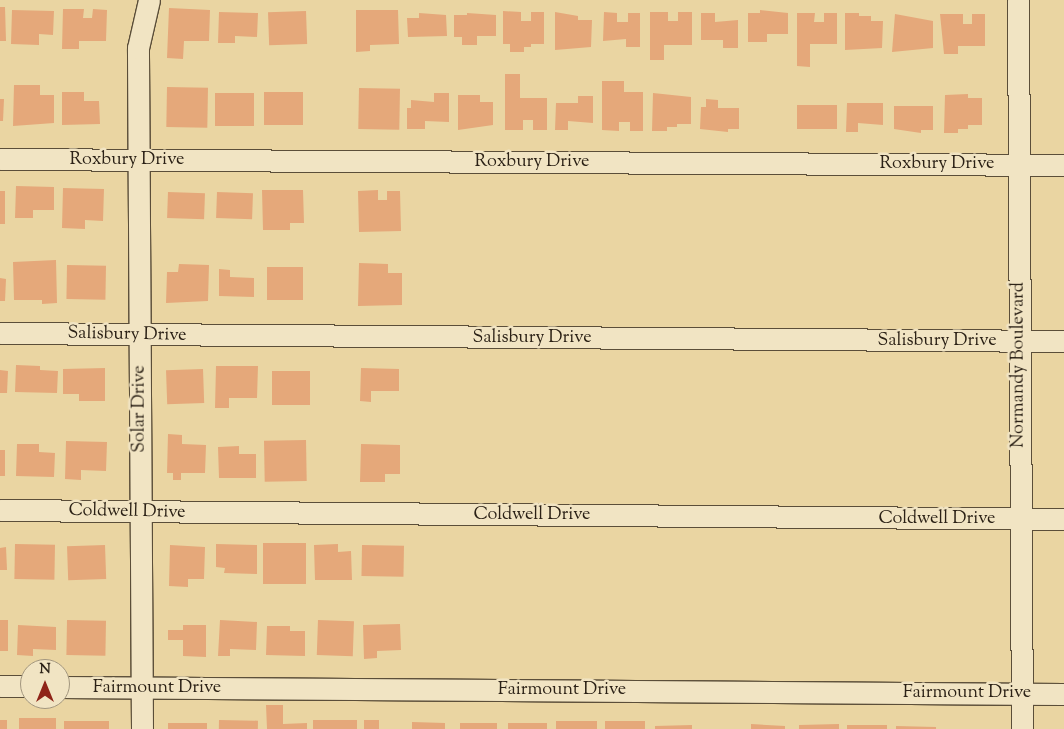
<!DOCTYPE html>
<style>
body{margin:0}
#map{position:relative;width:1064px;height:729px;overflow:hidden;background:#ead5a2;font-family:"Sorts Mill Goudy",serif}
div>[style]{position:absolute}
.building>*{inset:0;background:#e5a87a;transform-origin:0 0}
.roads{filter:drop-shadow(1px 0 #5b4e39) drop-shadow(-1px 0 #5b4e39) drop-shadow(0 1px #5b4e39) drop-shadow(0 -1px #5b4e39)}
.minor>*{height:21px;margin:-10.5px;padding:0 10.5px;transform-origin:10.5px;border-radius:10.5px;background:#f1e4c3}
span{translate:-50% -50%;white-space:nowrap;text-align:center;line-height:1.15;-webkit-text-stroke:5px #f1e4c3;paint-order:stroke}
.street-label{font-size:18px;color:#2b2116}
.north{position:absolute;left:20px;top:659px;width:50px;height:50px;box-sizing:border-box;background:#f1e4c3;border:1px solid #a2967e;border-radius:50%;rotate:0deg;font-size:14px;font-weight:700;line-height:20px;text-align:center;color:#2b2116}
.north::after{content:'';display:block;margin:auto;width:18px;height:22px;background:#8f2418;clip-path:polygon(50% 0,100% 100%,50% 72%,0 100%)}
</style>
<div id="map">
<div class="building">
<i style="clip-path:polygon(0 7px,5px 7px,6px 41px,0 41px)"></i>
<i style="clip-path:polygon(169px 8px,210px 10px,209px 41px,184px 41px,183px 59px,167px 58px)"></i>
<i style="clip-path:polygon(63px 9px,84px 9px,83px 18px,92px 18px,93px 9px,107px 10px,106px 41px,79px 41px,79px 49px,62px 49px)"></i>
<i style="clip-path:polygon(12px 10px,54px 11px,53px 35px,39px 34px,39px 45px,11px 44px)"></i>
<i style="clip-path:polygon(356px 10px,398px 10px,399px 44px,370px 45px,370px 51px,356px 52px)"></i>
<i style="clip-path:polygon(760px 10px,788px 13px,788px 34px,767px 34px,767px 42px,748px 42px,748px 13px,760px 13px)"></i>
<i style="left:306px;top:11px;width:33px;height:38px;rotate:88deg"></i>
<i style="clip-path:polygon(503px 11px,521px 12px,521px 21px,531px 21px,531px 12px,544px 12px,544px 44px,531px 44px,531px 47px,524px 47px,524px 52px,510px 52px,510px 44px,503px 44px)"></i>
<i style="clip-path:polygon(219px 12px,258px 13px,257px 37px,235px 36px,235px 43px,218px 43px)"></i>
<i style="clip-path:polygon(555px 12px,578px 16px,578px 20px,592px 20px,591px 47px,555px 50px)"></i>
<i style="clip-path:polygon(604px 12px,617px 13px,617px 22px,628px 22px,628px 13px,640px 13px,640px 47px,626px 47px,626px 39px,603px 41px)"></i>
<i style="clip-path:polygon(650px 12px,668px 12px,668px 21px,678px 21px,678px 12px,692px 12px,692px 45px,664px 45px,664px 60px,650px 60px)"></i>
<i style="clip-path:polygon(419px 13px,446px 15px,447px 36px,408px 37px,407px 18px,419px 18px)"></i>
<i style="clip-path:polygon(467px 13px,496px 15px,496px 36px,477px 36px,477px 45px,462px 45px,462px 37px,454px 37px,454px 15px,467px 15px)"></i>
<i style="clip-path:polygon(701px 13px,715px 13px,715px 22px,738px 20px,738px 48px,723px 48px,723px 40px,701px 40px)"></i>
<i style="clip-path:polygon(797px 13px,815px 13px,814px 22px,824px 22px,824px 13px,837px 13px,837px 44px,810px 44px,810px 67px,797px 66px)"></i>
<i style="clip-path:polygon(845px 13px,859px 13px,859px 16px,871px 16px,871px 21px,883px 21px,882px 48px,845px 50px)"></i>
<i style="clip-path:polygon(895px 14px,933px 21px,933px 48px,892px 52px)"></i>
<i style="clip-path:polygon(940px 14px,963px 14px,963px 24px,972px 24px,972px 14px,985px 14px,985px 46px,958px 46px,958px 54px,944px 54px)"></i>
<i style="clip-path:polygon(505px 74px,520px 74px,520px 98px,547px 98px,547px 130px,533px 130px,533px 120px,523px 120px,523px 130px,505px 130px)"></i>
<i style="clip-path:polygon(602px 81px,624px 81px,624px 92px,643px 92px,643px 131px,630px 131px,630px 122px,619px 122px,619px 131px,602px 130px)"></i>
<i style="clip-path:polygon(14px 85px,40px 85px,40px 95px,54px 95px,54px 123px,13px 126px)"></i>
<i style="left:167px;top:87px;width:41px;height:40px;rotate:1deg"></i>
<i style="left:359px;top:88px;width:41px;height:41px;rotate:1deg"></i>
<i style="clip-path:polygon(62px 92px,84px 92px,84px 101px,99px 101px,100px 124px,62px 125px)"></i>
<i style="left:264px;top:92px;width:39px;height:33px"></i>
<i style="left:215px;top:93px;width:39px;height:33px"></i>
<i style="clip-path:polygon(434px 93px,449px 93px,449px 122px,425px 121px,425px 129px,407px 129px,407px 108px,411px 108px,411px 100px,434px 102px)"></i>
<i style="clip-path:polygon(653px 93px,691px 97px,691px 124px,677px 124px,677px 127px,667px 127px,667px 131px,652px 131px)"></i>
<i style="clip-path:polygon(968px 94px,968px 98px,982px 98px,982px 125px,968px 125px,968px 129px,958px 129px,958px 133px,944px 133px,945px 95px)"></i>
<i style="clip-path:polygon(458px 95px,480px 95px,480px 102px,493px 102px,493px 125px,458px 130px)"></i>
<i style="clip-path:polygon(578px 96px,593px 96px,593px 123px,568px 121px,568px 130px,555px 130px,556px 103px,578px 103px)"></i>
<i style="clip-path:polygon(0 99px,4px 99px,3px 121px,0 121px)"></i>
<i style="clip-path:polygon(706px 99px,718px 100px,718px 108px,739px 108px,739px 129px,728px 129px,728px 132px,700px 129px,701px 107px,706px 107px)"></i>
<i style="clip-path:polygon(847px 103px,883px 103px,883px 125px,858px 123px,858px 132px,846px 132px)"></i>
<i style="left:797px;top:105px;width:40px;height:24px"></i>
<i style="clip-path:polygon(894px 106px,933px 106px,933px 130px,921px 130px,921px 133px,894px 129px)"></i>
<i style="clip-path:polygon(16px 186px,54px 187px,54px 210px,33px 210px,33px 218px,15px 218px)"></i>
<i style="clip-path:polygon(63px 188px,104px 189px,103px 221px,85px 220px,85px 229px,62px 228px)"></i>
<i style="clip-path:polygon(262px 190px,303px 190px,304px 223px,290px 223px,290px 230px,263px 230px)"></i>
<i style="clip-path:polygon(378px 190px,378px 200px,387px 200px,387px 191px,400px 191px,401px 231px,359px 232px,358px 191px)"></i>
<i style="left:0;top:191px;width:5px;height:33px"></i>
<i style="left:168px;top:192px;width:37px;height:26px;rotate:2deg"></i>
<i style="left:217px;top:192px;width:36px;height:26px;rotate:2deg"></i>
<i style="clip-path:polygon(56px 260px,57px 303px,42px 304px,42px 300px,14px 300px,13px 262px)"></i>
<i style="clip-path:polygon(359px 263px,388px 264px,388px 273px,402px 273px,402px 305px,358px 306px)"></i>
<i style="clip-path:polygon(179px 264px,209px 265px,208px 301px,166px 303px,167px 272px,178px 272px)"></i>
<i style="left:67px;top:265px;width:39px;height:34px;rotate:1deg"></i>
<i style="left:267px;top:267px;width:36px;height:33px"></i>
<i style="clip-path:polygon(219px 269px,230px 270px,230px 277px,254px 278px,254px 297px,219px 296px)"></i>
<i style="clip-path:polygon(0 278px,6px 279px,5px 301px,0 301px)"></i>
<i style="clip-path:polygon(16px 365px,40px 366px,40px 370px,58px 371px,57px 393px,15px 392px)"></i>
<i style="clip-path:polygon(216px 366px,258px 366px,257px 398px,229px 398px,229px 408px,215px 408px)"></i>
<i style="clip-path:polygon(105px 368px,105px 401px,79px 401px,79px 394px,63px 394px,63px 369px)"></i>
<i style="clip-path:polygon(361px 368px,399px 369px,399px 391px,371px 391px,371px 402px,360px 401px)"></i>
<i style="left:203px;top:369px;width:34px;height:37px;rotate:88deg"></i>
<i style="clip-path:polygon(0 370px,8px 371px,7px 393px,0 393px)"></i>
<i style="left:310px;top:371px;width:34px;height:38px;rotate:90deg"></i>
<i style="clip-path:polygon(168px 434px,182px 435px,182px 444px,206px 445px,205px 473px,181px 473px,181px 480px,173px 480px,173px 473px,167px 473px)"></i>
<i style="left:306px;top:440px;width:41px;height:42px;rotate:89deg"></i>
<i style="clip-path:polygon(66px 441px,107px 442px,106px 471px,81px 470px,81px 480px,65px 479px)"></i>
<i style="clip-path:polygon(17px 444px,39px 444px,39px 452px,55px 453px,54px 477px,16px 476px)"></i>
<i style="clip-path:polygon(361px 444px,400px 445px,400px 474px,385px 474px,385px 482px,360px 482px)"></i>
<i style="clip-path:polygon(239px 446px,239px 454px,256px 454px,256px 478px,219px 478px,218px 447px)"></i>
<i style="left:0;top:450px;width:5px;height:26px"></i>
<i style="left:263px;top:543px;width:43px;height:41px"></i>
<i style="left:15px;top:544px;width:40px;height:35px;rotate:1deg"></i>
<i style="clip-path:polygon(216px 544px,257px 545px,257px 574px,224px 573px,225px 568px,216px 567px)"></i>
<i style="clip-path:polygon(338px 544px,338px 552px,351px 551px,352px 580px,315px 580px,314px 545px)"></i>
<i style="left:105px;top:545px;width:34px;height:38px;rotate:88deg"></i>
<i style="clip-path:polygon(170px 545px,205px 547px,204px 579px,188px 579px,188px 587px,169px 586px)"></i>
<i style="left:362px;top:545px;width:42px;height:31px;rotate:1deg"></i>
<i style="clip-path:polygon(6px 547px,7px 570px,0 570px,0 548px)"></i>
<i style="left:0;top:620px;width:8px;height:31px"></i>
<i style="left:67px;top:620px;width:39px;height:35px;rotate:1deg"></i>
<i style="clip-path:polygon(220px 620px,257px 622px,256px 650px,230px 649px,230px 656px,218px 656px)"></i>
<i style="left:318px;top:620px;width:36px;height:35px;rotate:2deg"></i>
<i style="clip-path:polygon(400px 624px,401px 650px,377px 651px,377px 658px,364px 659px,363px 625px)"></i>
<i style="clip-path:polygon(18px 625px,56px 627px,56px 650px,33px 649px,33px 656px,17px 655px)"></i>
<i style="clip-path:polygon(183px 625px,206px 625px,206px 657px,183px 656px,183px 640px,168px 640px,168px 630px,183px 630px)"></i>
<i style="clip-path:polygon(267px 626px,290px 626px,290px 631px,305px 631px,305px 656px,266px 655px)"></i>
<i style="clip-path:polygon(266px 705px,283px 705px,283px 724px,307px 723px,307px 729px,267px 729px)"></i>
<i style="left:56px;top:718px;width:11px;height:37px;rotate:90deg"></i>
<i style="left:0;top:720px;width:7px;height:9px"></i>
<i style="left:219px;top:720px;width:39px;height:9px;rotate:1deg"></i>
<i style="left:313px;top:720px;width:44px;height:9px"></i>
<i style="left:364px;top:720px;width:15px;height:9px"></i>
<i style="left:64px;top:721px;width:45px;height:8px"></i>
<i style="left:556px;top:721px;width:41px;height:8px"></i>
<i style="left:605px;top:721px;width:40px;height:8px"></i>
<i style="clip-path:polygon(412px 722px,445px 723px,445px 729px,412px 729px)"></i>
<i style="left:168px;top:723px;width:39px;height:6px"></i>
<i style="left:460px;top:723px;width:37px;height:6px"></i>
<i style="left:508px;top:723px;width:39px;height:6px"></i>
<i style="clip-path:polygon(751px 724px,785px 726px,785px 729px,751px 729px)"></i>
<i style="clip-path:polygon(839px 724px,839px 729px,799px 729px,799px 725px)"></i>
<i style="clip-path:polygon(692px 725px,692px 729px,655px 729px,655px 726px)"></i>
<i style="left:847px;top:725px;width:40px;height:4px"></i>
<i style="clip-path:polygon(896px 726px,936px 727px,936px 729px,896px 729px)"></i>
</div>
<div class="roads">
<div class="minor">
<i style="left:1018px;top:0;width:729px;rotate:89.69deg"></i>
<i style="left:0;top:159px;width:1064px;rotate:0.32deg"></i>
<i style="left:0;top:333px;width:1064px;rotate:0.43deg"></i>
<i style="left:0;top:510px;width:1064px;rotate:0.48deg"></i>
<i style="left:0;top:686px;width:30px"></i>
<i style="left:60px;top:687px;width:1004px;rotate:0.4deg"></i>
<i style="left:142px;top:729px;width:681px;rotate:-90.34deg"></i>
<i style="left:138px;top:48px;width:49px;rotate:-77.1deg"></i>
</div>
</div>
<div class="street-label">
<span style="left:127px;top:160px">Roxbury Drive</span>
<span style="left:532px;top:162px">Roxbury Drive</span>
<span style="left:937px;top:164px">Roxbury Drive</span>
<span style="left:127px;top:335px;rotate:1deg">Salisbury Drive</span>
<span style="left:532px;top:338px">Salisbury Drive</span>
<span style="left:937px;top:341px">Salisbury Drive</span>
<span style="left:1019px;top:365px;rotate:-90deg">Normandy Boulevard</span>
<span style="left:140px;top:409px;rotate:-90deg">Solar Drive</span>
<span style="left:127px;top:512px;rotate:1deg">Coldwell Drive</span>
<span style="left:532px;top:515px">Coldwell Drive</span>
<span style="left:937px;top:519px">Coldwell Drive</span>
<span style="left:157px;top:688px">Fairmount Drive</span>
<span style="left:562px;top:690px">Fairmount Drive</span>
<span style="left:967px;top:693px">Fairmount Drive</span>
</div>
<div class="north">N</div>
</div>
